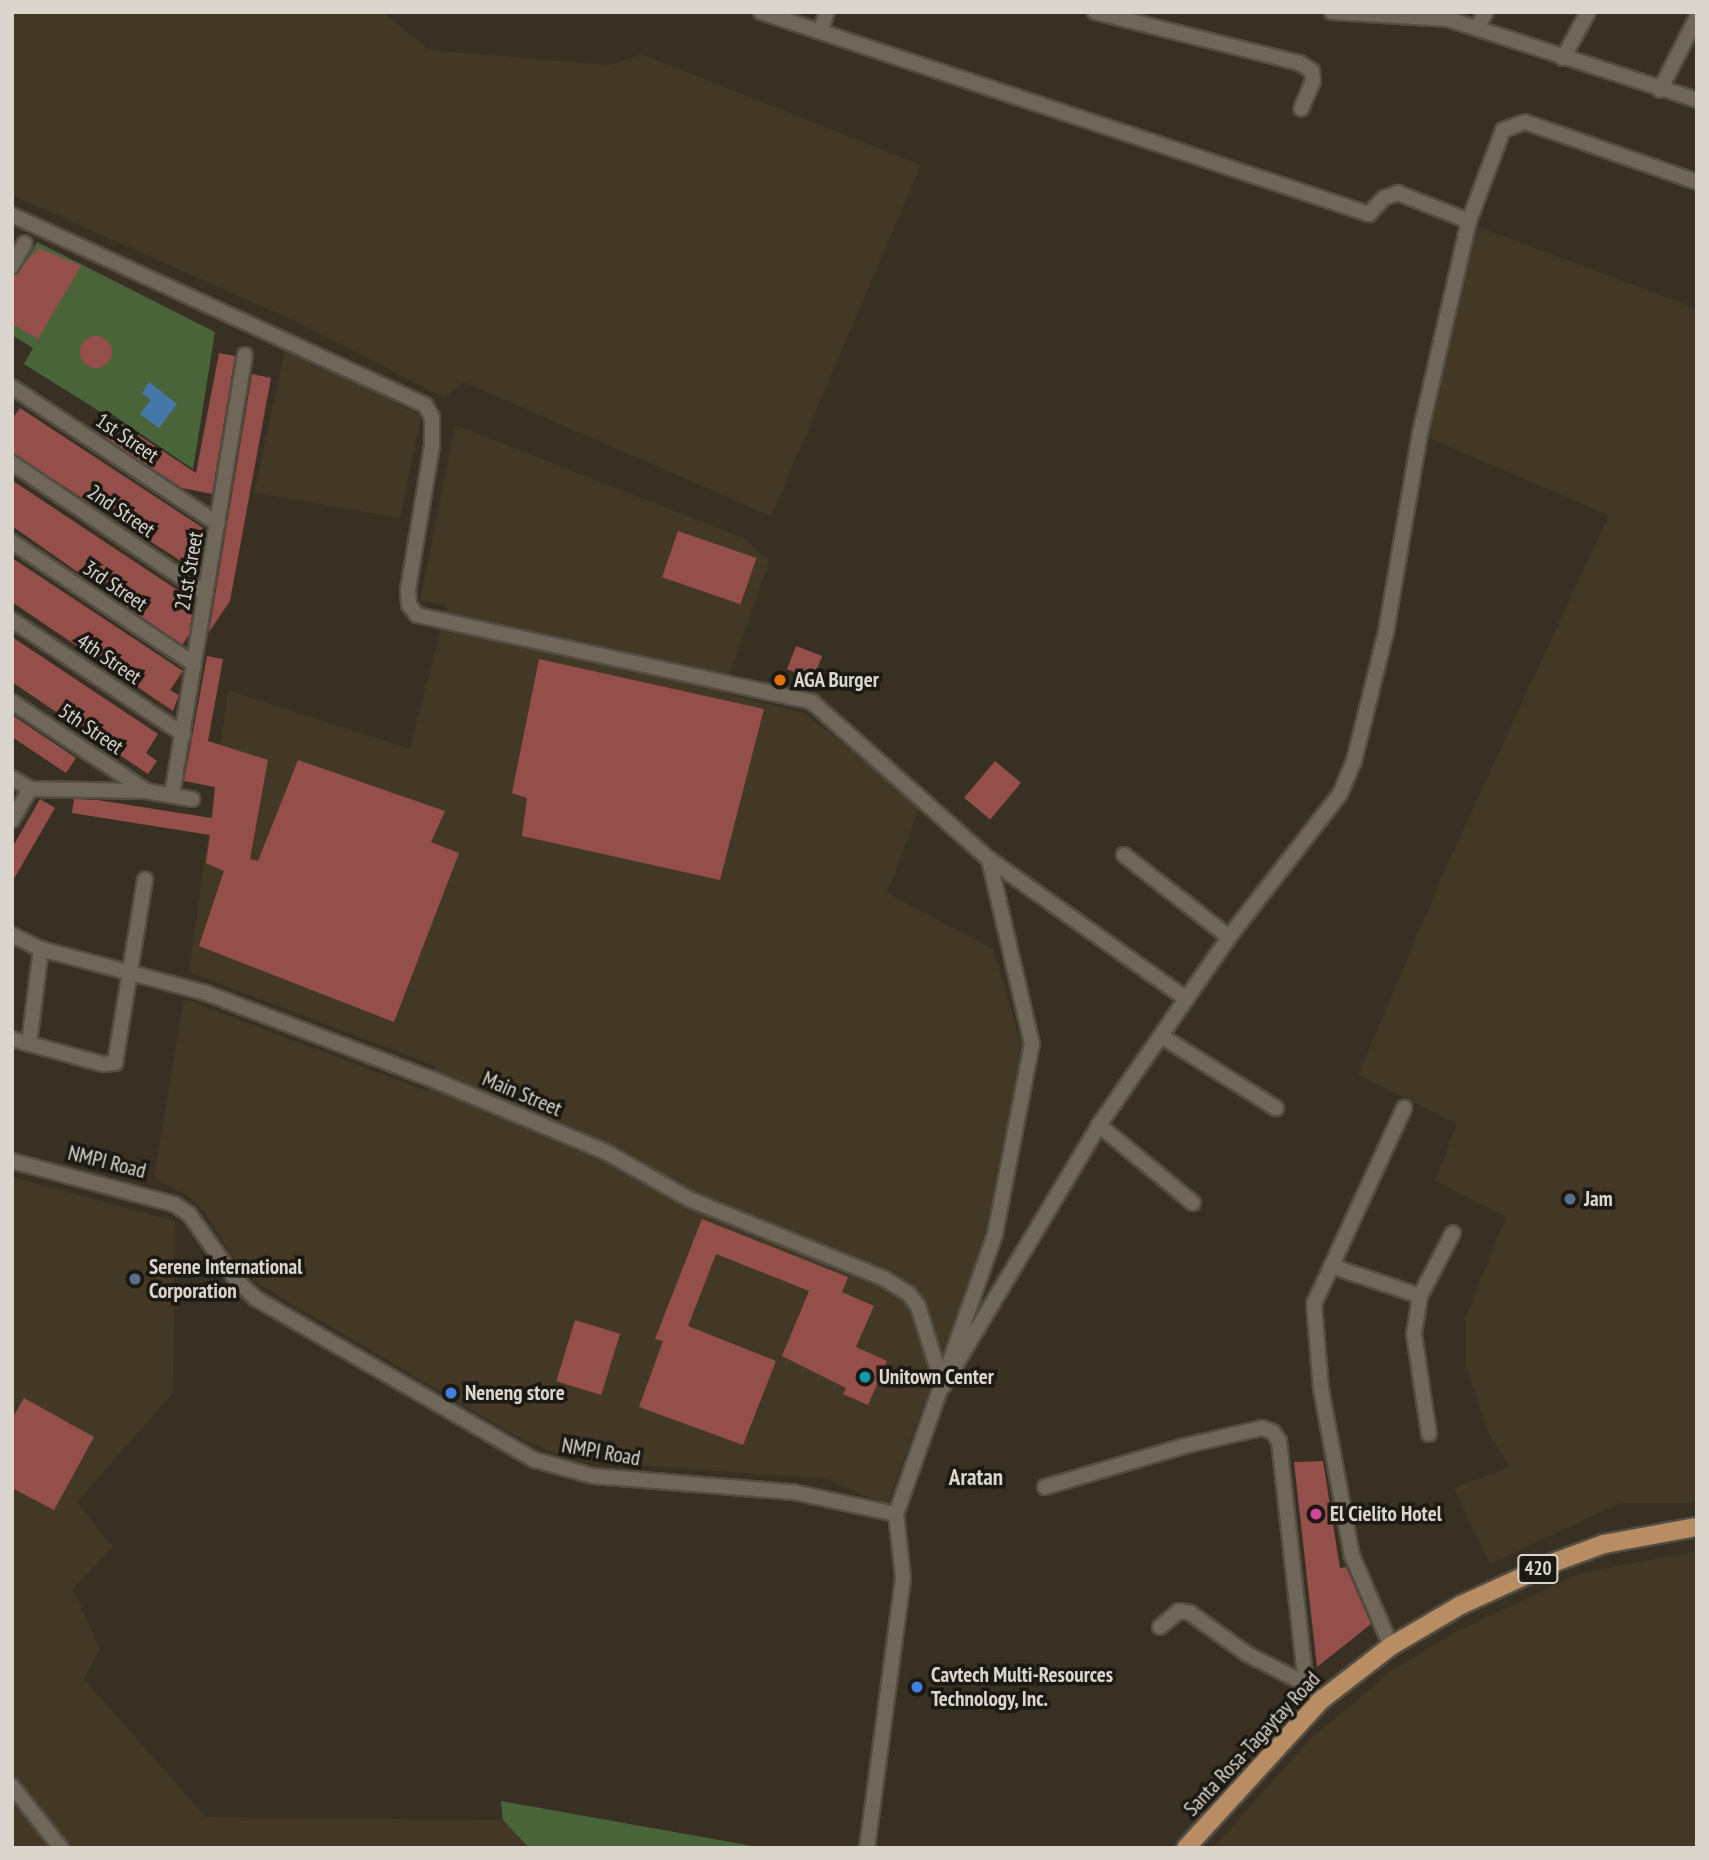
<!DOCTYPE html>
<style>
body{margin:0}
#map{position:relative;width:1709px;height:1860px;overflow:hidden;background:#383023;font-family:"PT Sans Narrow",sans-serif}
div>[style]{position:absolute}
.built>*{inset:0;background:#433825}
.green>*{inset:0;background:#4a643a}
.water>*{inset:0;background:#4577a8}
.building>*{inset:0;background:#954f4b;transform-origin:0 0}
.round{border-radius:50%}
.roads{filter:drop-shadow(2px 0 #534d42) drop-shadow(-2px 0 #534d42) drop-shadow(0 2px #534d42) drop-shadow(0 -2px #534d42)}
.minor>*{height:14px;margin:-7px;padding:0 7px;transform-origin:7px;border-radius:7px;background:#6f6759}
.primary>*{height:18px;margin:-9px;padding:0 9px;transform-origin:9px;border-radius:9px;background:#b88d64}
.dots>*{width:19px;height:19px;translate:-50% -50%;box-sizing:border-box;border:4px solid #1c1913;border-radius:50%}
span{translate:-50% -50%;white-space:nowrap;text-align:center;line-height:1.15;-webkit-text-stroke:7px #1c1913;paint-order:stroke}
.shield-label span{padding:2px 5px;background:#1c1913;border:2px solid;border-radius:5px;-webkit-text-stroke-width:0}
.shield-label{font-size:19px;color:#dad6ce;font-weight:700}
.street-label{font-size:21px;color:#dad6ce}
.poi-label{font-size:21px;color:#dad6ce;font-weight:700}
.left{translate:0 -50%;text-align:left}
.neighbourhood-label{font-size:23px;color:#dad6ce;font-weight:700}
.frame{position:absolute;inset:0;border:14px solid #dad6ce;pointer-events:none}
</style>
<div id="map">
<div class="built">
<i style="clip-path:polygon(12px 12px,383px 12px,430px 50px,612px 65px,641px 54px,921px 165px,771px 516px,464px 382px,445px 398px,295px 321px,12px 195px)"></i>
<i style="clip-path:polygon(1471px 224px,1697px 309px,1697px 1503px,1620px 1503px,1490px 1564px,1454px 1488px,1510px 1467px,1488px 1432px,1466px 1365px,1466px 1317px,1506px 1217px,1435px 1181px,1457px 1124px,1358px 1075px,1452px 854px,1609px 515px,1424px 436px)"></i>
<i style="clip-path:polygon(286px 346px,421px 416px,400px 518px,254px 493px)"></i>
<i style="clip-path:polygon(455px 425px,746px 539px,769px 561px,723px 693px,805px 713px,920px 806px,887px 893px,993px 949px,1022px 1046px,984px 1239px,887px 1505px,827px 1479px,586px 1462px,554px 1453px,511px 1433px,262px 1286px,239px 1267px,204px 1211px,187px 1195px,154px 1178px,184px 999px,429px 1092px,436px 1066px,189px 972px,228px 690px,410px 749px,447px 605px,420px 601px)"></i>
<i style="clip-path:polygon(12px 1177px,175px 1221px,173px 1393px,77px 1502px,113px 1547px,73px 1589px,100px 1649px,84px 1679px,206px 1817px,503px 1820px,529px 1848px,12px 1848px)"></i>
<i style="clip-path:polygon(1697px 1551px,1697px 1848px,1213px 1848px,1311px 1738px,1394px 1669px,1456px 1632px,1580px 1573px)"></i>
</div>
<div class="green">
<i style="clip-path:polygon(37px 242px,215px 332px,193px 469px,110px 413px,107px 416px,24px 364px,33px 348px,12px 335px,12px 285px)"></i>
<i style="clip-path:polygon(501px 1801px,764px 1848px,529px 1848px,503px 1820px)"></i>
</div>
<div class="water">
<i style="clip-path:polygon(149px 382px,177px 404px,159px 428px,140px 414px,151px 400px,142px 393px)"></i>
</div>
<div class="building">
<i style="clip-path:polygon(39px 248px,81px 266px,38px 339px,12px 324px,12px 276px)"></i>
<i class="round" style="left:80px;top:336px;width:32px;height:32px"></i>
<i style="clip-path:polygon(219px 353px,235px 356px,212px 494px,182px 488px,106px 438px,117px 421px,196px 473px)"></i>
<i style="clip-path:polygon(252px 374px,271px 378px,230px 601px,209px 632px)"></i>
<i style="clip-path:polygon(20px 408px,203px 528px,181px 561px,12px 453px,12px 419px)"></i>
<i style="clip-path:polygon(12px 475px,13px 481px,194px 601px,189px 635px,182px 645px,12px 526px)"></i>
<i style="left:678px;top:531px;width:83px;height:49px;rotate:19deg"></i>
<i style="clip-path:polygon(12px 558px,183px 671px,170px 690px,179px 695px,173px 711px,12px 602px)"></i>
<i style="clip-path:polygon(12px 637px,158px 734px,146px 753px,157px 761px,148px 774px,12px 682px)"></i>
<i style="left:796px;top:646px;width:28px;height:25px;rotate:21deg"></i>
<i style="clip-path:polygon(207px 656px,223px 659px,208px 741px,268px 760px,250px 859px,258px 861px,298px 760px,445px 811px,431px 842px,459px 853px,394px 1022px,199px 946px,224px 871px,206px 863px,210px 835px,72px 813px,74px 799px,97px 800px,212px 818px,215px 787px,184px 781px)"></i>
<i style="clip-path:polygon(539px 659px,764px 709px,720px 880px,522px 836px,527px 798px,512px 793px)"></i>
<i style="clip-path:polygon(12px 715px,76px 758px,66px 773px,12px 737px)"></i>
<i style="left:995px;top:761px;width:34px;height:48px;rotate:40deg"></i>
<i style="clip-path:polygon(40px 799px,55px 808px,12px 882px,12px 848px)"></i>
<i style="clip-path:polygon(702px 1219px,848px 1277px,842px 1292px,874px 1306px,856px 1347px,887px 1361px,868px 1405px,843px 1394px,846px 1388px,782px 1356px,809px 1291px,716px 1254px,688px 1326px,776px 1361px,743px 1445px,639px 1407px,663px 1341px,655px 1339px)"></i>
<i style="left:575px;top:1320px;width:47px;height:64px;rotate:17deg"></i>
<i style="clip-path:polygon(24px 1398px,94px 1437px,54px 1510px,12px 1488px,12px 1419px)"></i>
<i style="clip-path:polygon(1323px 1461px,1340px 1568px,1346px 1567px,1371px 1624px,1317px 1667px,1294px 1462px)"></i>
</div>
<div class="roads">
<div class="minor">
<i style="left:761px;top:12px;width:641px;rotate:18.38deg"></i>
<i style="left:1369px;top:214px;width:22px;rotate:-47deg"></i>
<i style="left:1384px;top:198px;width:15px;rotate:-20deg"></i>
<i style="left:1398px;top:193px;width:76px;rotate:21.5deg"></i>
<i style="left:1095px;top:12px;width:211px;rotate:14deg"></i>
<i style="left:1300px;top:63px;width:14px;rotate:34deg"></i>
<i style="left:1312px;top:71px;width:10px;rotate:84deg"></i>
<i style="left:1313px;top:81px;width:30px;rotate:113deg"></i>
<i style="left:1332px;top:12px;width:116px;rotate:3.5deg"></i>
<i style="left:1448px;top:19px;width:262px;rotate:18deg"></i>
<i style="left:1477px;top:28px;width:18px;rotate:-61deg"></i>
<i style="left:821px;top:30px;width:19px;rotate:-72deg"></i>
<i style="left:1563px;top:58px;width:52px;rotate:-61.5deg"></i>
<i style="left:1660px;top:90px;width:82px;rotate:-63.1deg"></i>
<i style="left:12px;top:215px;width:455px;rotate:24.7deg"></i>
<i style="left:425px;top:405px;width:14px;rotate:60deg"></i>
<i style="left:432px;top:417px;width:29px;rotate:90deg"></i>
<i style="left:432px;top:446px;width:146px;rotate:99.5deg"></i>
<i style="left:408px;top:590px;width:15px;rotate:86deg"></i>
<i style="left:409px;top:605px;width:13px;rotate:51deg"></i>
<i style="left:417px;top:615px;width:404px;rotate:12.4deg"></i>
<i style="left:812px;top:702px;width:237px;rotate:41.6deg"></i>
<i style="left:989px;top:859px;width:242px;rotate:35.3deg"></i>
<i style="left:12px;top:266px;width:26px;rotate:-61deg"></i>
<i style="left:12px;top:387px;width:247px;rotate:33.6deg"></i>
<i style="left:12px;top:463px;width:234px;rotate:34deg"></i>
<i style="left:12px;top:542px;width:219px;rotate:33.8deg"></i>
<i style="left:12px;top:620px;width:206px;rotate:33.7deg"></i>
<i style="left:12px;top:702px;width:159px;rotate:33.5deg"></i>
<i style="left:12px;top:778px;width:21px;rotate:31deg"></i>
<i style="left:30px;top:789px;width:116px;rotate:1deg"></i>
<i style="left:146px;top:791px;width:47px;rotate:9.9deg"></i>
<i style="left:172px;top:795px;width:446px;rotate:-80.6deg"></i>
<i style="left:12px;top:820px;width:36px;rotate:-60deg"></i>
<i style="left:1124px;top:855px;width:133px;rotate:38deg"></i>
<i style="left:12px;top:935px;width:32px;rotate:26deg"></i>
<i style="left:41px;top:949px;width:171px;rotate:14.9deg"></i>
<i style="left:206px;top:993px;width:244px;rotate:20.9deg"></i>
<i style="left:434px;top:1080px;width:186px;rotate:22.7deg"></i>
<i style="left:606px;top:1152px;width:95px;rotate:29.5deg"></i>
<i style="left:689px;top:1199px;width:212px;rotate:22.2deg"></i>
<i style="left:885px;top:1279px;width:28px;rotate:32deg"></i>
<i style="left:909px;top:1294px;width:15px;rotate:53deg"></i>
<i style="left:918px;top:1306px;width:84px;rotate:72.6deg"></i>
<i style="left:1161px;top:1036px;width:136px;rotate:32.1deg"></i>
<i style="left:12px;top:1039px;width:94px;rotate:15.4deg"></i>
<i style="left:103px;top:1064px;width:12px;rotate:-5deg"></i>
<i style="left:115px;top:1063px;width:186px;rotate:-80.7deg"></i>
<i style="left:29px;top:1044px;width:96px;rotate:-82.8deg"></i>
<i style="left:1099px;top:1125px;width:122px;rotate:39.7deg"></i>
<i style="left:12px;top:1161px;width:168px;rotate:14.9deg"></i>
<i style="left:174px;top:1204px;width:18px;rotate:34deg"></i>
<i style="left:189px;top:1214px;width:81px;rotate:54.5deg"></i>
<i style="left:236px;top:1280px;width:26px;rotate:43deg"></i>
<i style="left:255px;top:1298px;width:323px;rotate:30.1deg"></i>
<i style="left:535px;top:1460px;width:60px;rotate:15.4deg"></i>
<i style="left:593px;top:1476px;width:201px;rotate:4.6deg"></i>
<i style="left:793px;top:1492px;width:105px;rotate:12.1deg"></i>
<i style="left:1331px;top:1266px;width:94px;rotate:18.6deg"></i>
<i style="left:1420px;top:1296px;width:71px;rotate:-62.4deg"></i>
<i style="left:1420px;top:1296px;width:38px;rotate:99deg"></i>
<i style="left:1414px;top:1334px;width:101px;rotate:81.5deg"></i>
<i style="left:943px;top:1386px;width:304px;rotate:-59.1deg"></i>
<i style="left:1099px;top:1125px;width:229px;rotate:-55.3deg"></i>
<i style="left:1229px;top:937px;width:181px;rotate:-52.2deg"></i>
<i style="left:1340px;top:794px;width:36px;rotate:-67deg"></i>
<i style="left:1354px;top:761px;width:133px;rotate:-76.1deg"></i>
<i style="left:1386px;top:632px;width:202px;rotate:-80.3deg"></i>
<i style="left:1420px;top:433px;width:218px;rotate:-77deg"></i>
<i style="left:1469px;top:221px;width:97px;rotate:-69.5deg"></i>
<i style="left:1503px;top:130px;width:23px;rotate:-20deg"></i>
<i style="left:1525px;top:122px;width:182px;rotate:19.2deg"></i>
<i style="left:1045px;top:1487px;width:145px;rotate:-16.4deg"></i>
<i style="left:1184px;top:1446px;width:80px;rotate:-13deg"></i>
<i style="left:1262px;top:1428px;width:12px;rotate:20deg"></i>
<i style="left:1273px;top:1432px;width:11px;rotate:56deg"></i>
<i style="left:1279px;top:1441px;width:244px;rotate:83.7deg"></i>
<i style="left:1306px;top:1684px;width:22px;rotate:51deg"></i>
<i style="left:1160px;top:1627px;width:25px;rotate:-40deg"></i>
<i style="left:1179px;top:1611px;width:11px;rotate:10deg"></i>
<i style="left:1190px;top:1613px;width:70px;rotate:35.7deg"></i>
<i style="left:1247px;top:1654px;width:66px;rotate:27deg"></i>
<i style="left:1391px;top:1646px;width:98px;rotate:-113.4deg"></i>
<i style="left:1352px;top:1556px;width:170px;rotate:-100.5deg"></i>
<i style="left:1321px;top:1389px;width:85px;rotate:-94.7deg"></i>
<i style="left:1314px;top:1304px;width:216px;rotate:-65.3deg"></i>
<i style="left:12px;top:1786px;width:79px;rotate:51.7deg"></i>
<i style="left:867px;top:1848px;width:273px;rotate:-82.4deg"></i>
<i style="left:903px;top:1577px;width:63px;rotate:-96.3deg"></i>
<i style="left:896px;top:1514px;width:297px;rotate:-70.5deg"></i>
<i style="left:995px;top:1234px;width:194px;rotate:-79deg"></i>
<i style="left:1032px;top:1044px;width:190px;rotate:-103.1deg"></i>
</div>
<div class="primary">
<i style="left:1186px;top:1848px;width:199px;rotate:-47.6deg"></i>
<i style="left:1320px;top:1701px;width:90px;rotate:-37.8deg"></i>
<i style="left:1391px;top:1646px;width:81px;rotate:-30.4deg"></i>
<i style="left:1461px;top:1605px;width:103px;rotate:-24.6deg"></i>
<i style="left:1555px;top:1562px;width:52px;rotate:-20.2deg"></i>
<i style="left:1604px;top:1544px;width:95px;rotate:-10.4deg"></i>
</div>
</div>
<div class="dots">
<i style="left:780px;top:680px;background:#e8710a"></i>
<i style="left:1570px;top:1199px;background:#5c6f8a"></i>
<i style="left:135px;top:1279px;background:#5c6f8a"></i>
<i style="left:865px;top:1377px;background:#0f9aa8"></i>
<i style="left:451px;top:1393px;background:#3f7fe0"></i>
<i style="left:1316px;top:1514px;background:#d1479c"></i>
<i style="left:917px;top:1687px;background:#3f7fe0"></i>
</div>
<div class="shield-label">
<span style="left:1538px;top:1569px">420</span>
</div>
<div class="street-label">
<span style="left:127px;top:438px;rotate:34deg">1st Street</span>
<span style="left:121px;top:511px;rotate:34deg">2nd Street</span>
<span style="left:189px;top:571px;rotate:-80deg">21st Street</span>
<span style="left:115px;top:586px;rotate:34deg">3rd Street</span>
<span style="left:109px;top:659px;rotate:34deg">4th Street</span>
<span style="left:91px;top:729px;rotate:34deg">5th Street</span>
<span style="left:522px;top:1094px;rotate:23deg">Main Street</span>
<span style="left:107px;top:1162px;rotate:14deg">NMPI Road</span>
<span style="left:601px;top:1452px;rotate:10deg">NMPI Road</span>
<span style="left:1252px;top:1744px;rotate:-47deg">Santa Rosa-Tagaytay Road</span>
</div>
<div class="poi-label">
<span class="left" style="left:794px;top:680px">AGA Burger</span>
<span class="left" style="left:1584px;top:1199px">Jam</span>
<span class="left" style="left:149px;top:1279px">Serene International<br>Corporation</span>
<span class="left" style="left:879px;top:1377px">Unitown Center</span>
<span class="left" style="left:465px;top:1393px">Neneng store</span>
<span class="left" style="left:1330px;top:1514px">El Cielito Hotel</span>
<span class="left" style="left:931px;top:1687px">Cavtech Multi-Resources<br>Technology, Inc.</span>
</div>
<div class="neighbourhood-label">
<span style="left:976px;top:1477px">Aratan</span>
</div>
<div class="frame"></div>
</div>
